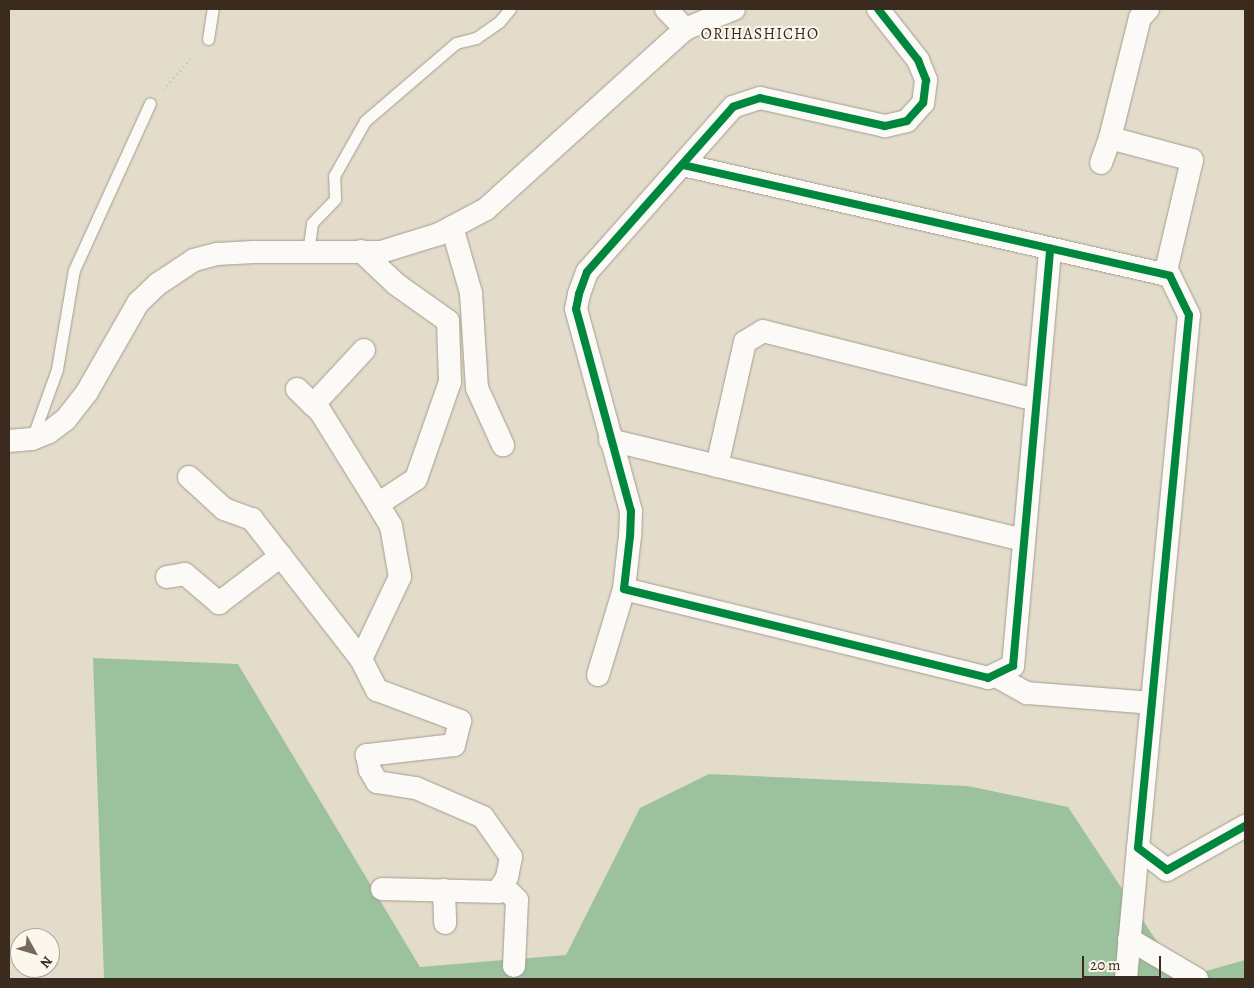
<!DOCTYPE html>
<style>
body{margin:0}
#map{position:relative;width:1254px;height:988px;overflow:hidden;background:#e4dcca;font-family:Alegreya,serif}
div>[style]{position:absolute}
.forest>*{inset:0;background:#9bc29c}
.path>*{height:3px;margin-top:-1.5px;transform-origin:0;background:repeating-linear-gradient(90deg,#cac7c2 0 1px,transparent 0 5px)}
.roads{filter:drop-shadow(0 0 1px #a39c91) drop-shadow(0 0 1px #a39c91)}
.service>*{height:11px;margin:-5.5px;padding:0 5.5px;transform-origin:5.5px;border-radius:5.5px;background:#fbfaf7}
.minor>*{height:22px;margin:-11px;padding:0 11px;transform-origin:11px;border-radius:11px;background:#fbfaf7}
.cycleway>*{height:8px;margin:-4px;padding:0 4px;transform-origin:4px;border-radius:4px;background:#00873e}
span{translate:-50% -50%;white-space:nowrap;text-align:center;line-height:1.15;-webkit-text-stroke:4px #fbf7ec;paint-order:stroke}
.quarter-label{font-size:16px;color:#3b2a1e;letter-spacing:1px}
.frame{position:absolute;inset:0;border:10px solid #3b2a1e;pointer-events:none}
.north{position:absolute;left:10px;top:928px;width:50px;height:50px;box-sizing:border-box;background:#fbf7ec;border:1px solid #aea59a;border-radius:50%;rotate:129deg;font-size:14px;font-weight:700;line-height:20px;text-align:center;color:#3b2a1e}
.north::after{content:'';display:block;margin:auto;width:18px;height:22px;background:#76685a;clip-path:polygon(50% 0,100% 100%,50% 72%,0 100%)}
.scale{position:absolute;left:1082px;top:956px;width:79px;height:22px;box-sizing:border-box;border:2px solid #3b2a1e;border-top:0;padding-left:6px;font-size:15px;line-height:18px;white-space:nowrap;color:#3b2a1e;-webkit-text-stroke:4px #fbf7ec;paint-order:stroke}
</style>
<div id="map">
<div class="forest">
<div style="clip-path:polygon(93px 658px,238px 664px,420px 967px,566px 955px,640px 808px,709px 774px,968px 786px,1068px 807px,1181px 978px,1245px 960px,1245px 979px,104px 979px)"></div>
</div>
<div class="path">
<div style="left:163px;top:89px;width:49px;rotate:-47.5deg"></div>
</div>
<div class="roads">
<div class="service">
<div style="left:208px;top:39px;width:30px;rotate:-81deg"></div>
<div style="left:308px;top:252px;width:29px;rotate:-82deg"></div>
<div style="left:312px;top:223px;width:33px;rotate:-46deg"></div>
<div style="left:335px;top:199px;width:23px;rotate:-92deg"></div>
<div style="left:334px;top:176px;width:63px;rotate:-60.6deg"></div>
<div style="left:365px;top:121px;width:120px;rotate:-40.6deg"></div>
<div style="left:456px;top:43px;width:21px;rotate:-14deg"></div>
<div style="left:476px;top:38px;width:28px;rotate:-35deg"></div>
<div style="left:499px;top:22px;width:17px;rotate:-50deg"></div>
<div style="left:32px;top:439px;width:74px;rotate:-70.3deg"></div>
<div style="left:57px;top:369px;width:100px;rotate:-80.3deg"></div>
<div style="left:74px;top:270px;width:183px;rotate:-65.5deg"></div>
</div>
<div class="minor">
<div style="left:666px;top:9px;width:28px;rotate:46deg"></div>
<div style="left:878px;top:9px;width:65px;rotate:51.9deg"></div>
<div style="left:918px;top:60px;width:22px;rotate:68deg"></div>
<div style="left:926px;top:80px;width:23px;rotate:97deg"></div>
<div style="left:923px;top:103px;width:24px;rotate:132deg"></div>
<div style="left:907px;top:121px;width:23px;rotate:167deg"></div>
<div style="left:885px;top:126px;width:128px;rotate:-167.4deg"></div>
<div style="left:760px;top:98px;width:28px;rotate:162deg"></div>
<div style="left:733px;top:107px;width:220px;rotate:131.5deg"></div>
<div style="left:587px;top:272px;width:23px;rotate:110deg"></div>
<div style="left:579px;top:294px;width:15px;rotate:101deg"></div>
<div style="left:576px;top:309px;width:209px;rotate:74.8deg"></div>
<div style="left:631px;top:511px;width:25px;rotate:92deg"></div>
<div style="left:630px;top:536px;width:53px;rotate:96.5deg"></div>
<div style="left:624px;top:589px;width:375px;rotate:13.7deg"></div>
<div style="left:988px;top:678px;width:28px;rotate:-26deg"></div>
<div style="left:1013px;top:666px;width:419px;rotate:-84.9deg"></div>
<div style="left:1110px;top:138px;width:85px;rotate:15deg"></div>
<div style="left:1192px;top:160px;width:118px;rotate:103.2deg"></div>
<div style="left:1101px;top:163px;width:27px;rotate:-70deg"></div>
<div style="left:1110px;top:138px;width:124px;rotate:-76deg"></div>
<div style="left:1140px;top:18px;width:12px;rotate:-48deg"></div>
<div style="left:683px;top:165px;width:499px;rotate:12.8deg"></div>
<div style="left:1170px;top:276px;width:43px;rotate:64deg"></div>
<div style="left:1189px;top:315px;width:535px;rotate:95.47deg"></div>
<div style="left:1138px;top:848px;width:36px;rotate:37deg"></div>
<div style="left:1167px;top:870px;width:90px;rotate:-29.4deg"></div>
<div style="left:452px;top:227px;width:69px;rotate:73.9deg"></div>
<div style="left:471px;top:293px;width:95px;rotate:86.4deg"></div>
<div style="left:477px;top:388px;width:63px;rotate:65.5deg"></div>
<div style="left:297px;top:389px;width:32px;rotate:44deg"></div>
<div style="left:320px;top:411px;width:110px;rotate:58.1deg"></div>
<div style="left:378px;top:504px;width:45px;rotate:-33.3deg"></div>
<div style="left:416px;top:479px;width:103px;rotate:-70.7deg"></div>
<div style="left:450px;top:382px;width:61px;rotate:-91.9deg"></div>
<div style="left:448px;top:321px;width:64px;rotate:-144.6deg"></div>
<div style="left:396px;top:284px;width:48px;rotate:-136.7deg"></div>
<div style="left:313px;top:405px;width:75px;rotate:-47.2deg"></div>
<div style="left:610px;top:440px;width:425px;rotate:13.6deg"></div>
<div style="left:9px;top:441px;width:23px;rotate:-5deg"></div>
<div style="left:32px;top:439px;width:18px;rotate:-22deg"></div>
<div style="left:49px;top:432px;width:21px;rotate:-37deg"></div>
<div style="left:66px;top:419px;width:34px;rotate:-52deg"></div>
<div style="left:87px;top:392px;width:103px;rotate:-60.2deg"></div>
<div style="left:138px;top:303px;width:28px;rotate:-44deg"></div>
<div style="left:158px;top:284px;width:43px;rotate:-33.7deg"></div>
<div style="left:194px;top:260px;width:24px;rotate:-15deg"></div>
<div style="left:217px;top:254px;width:37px;rotate:-3deg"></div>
<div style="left:254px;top:252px;width:127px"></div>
<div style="left:381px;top:252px;width:61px;rotate:-17.2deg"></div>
<div style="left:439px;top:234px;width:53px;rotate:-28deg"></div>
<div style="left:486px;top:209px;width:268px;rotate:-42.1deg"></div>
<div style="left:685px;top:29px;width:53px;rotate:-22.2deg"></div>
<div style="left:717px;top:466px;width:127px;rotate:-77.3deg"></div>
<div style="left:745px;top:342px;width:21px;rotate:-31deg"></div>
<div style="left:763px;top:331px;width:282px;rotate:14.2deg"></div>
<div style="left:189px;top:477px;width:47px;rotate:42.4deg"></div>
<div style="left:224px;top:509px;width:30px;rotate:20deg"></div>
<div style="left:252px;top:519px;width:177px;rotate:52.1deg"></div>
<div style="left:361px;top:659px;width:91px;rotate:-64.6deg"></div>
<div style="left:400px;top:577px;width:52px;rotate:-100deg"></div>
<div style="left:391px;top:526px;width:26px;rotate:-121deg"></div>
<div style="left:167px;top:577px;width:18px;rotate:-9deg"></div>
<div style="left:185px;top:574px;width:45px;rotate:40.5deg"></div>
<div style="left:219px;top:603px;width:78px;rotate:-37.2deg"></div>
<div style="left:361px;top:659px;width:35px;rotate:63deg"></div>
<div style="left:377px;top:690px;width:89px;rotate:20.5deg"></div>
<div style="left:460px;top:721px;width:25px;rotate:104deg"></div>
<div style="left:454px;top:745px;width:88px;rotate:173.4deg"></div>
<div style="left:367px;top:755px;width:15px;rotate:79deg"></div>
<div style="left:370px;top:770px;width:14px;rotate:60deg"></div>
<div style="left:377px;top:782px;width:39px;rotate:9deg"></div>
<div style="left:416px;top:788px;width:73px;rotate:23.4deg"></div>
<div style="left:483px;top:817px;width:49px;rotate:55deg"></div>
<div style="left:511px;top:857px;width:20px;rotate:101deg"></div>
<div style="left:507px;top:877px;width:17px;rotate:118deg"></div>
<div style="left:499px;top:892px;width:117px;rotate:-178.5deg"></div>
<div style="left:598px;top:675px;width:90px;rotate:-73.2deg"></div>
<div style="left:994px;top:675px;width:38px;rotate:29deg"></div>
<div style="left:1027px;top:693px;width:124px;rotate:4.6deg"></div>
<div style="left:502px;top:885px;width:21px;rotate:45deg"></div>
<div style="left:517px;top:900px;width:66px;rotate:92.6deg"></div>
<div style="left:444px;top:890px;width:33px;rotate:88deg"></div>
<div style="left:1129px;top:939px;width:79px;rotate:30.5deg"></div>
<div style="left:1126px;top:979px;width:132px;rotate:-84.8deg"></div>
</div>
</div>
<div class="cycleway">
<div style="left:878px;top:9px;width:65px;rotate:51.9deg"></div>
<div style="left:918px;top:60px;width:22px;rotate:68deg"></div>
<div style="left:926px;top:80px;width:23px;rotate:97deg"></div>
<div style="left:923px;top:103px;width:24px;rotate:132deg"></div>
<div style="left:907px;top:121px;width:23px;rotate:167deg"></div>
<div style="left:885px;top:126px;width:128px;rotate:-167.4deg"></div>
<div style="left:760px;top:98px;width:28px;rotate:162deg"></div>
<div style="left:733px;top:107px;width:220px;rotate:131.5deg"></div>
<div style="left:587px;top:272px;width:23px;rotate:110deg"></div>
<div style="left:579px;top:294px;width:15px;rotate:101deg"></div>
<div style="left:576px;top:309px;width:209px;rotate:74.8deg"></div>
<div style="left:631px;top:511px;width:25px;rotate:92deg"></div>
<div style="left:630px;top:536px;width:53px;rotate:96.5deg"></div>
<div style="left:624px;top:589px;width:375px;rotate:13.7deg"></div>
<div style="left:988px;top:678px;width:28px;rotate:-26deg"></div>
<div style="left:1013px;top:666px;width:419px;rotate:-84.9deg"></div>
<div style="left:683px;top:165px;width:499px;rotate:12.8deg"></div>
<div style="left:1170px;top:276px;width:43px;rotate:64deg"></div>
<div style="left:1189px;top:315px;width:535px;rotate:95.47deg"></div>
<div style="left:1138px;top:848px;width:36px;rotate:37deg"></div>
<div style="left:1167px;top:870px;width:90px;rotate:-29.4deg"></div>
</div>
<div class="quarter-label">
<span style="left:760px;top:34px">ORIHASHICHO</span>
</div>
<div class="frame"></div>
<div class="north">N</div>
<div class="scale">20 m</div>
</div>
